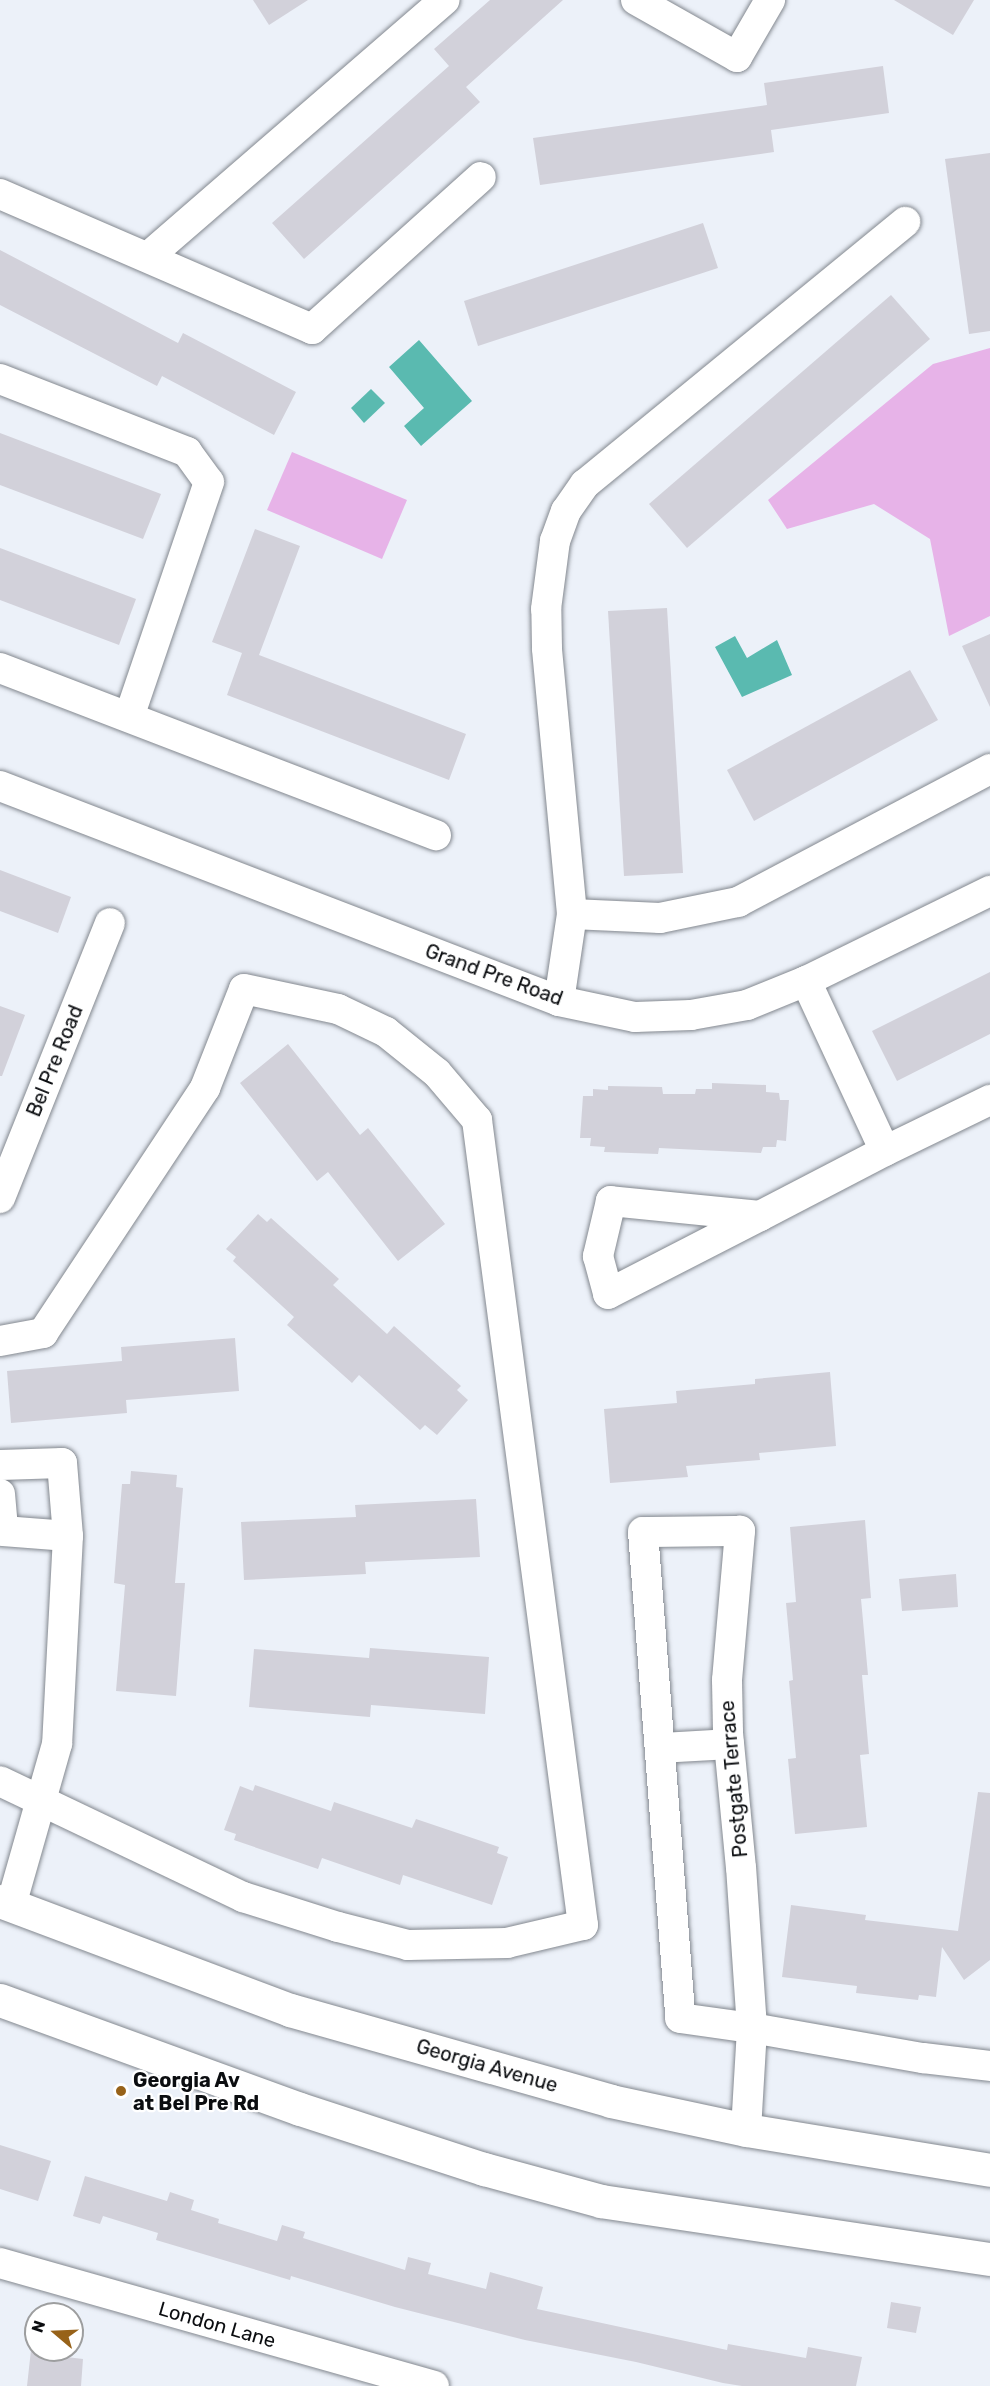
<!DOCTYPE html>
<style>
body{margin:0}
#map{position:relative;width:990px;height:2386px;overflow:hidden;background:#ecf1f9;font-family:Rubik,sans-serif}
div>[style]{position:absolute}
.green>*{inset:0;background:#e7b3e8}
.water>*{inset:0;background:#5abab0}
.building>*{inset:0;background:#d2d1da}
.roads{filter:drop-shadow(0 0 2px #83888f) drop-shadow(0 0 2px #83888f)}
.minor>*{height:30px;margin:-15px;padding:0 15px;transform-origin:15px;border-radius:15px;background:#fff}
.major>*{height:33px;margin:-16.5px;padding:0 16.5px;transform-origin:16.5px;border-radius:16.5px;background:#fff}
.dots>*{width:16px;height:16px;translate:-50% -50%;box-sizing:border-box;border:3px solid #fff;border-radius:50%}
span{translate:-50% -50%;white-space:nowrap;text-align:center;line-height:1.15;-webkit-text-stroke:4.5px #fff;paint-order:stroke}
.street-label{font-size:20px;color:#0b0d10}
.poi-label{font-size:20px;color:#0b0d10;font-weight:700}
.left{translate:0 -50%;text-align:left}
.north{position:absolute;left:24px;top:2302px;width:60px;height:60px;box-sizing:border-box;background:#fff;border:2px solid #9d9e9f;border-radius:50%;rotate:289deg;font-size:16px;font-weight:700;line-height:24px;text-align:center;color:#0b0d10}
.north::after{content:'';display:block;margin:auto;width:21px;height:27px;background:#976219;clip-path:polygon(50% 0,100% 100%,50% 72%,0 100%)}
</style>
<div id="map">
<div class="green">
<div style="clip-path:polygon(990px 348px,990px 616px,949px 636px,930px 539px,874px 504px,787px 529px,768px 500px,933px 364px)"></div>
<div style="clip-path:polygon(292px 452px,407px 500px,382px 559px,267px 510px)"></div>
</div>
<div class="water">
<div style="clip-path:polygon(419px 340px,472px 401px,421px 446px,404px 426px,424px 408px,389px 367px)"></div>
<div style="clip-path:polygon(371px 389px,385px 403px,364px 423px,351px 408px)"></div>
<div style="clip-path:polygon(735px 636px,747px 658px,777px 640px,792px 675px,742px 697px,715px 647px)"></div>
</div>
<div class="building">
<div style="clip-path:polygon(253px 0,308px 0,269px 25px)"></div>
<div style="clip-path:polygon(490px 0,563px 0,466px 87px,480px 102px,304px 259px,272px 223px,449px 66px,434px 49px)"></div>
<div style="clip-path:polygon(894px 0,974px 0,953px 35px)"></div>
<div style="clip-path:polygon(883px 66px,889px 113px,771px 130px,774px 152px,540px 185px,533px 138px,767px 105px,764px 83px)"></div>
<div style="clip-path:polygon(990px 153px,990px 331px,969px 334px,945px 159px)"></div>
<div style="clip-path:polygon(703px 223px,718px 268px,478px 346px,464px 301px)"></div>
<div style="clip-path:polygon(0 250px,178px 343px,183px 333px,296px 392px,274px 435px,162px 376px,157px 386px,0 305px)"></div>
<div style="clip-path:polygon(891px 295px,930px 339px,687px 548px,649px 504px)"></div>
<div style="clip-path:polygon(0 433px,161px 494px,143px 539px,0 485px)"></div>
<div style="clip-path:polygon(255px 529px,300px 546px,259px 655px,466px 734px,449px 780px,227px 695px,242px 653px,212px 642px)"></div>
<div style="clip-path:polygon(0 548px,136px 599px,119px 645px,0 600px)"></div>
<div style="clip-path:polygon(667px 608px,683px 873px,624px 876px,608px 611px)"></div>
<div style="clip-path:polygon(990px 634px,990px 707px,962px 646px)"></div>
<div style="clip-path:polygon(910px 670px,938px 720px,754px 821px,727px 770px)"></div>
<div style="clip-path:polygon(0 870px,71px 897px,58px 933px,0 911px)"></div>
<div style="clip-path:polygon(990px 972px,990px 1034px,897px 1081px,872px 1031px)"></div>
<div style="clip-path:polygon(0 1006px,25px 1015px,2px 1076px,0 1076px)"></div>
<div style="clip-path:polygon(288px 1044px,360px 1135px,368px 1128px,445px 1224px,398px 1261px,328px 1172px,317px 1181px,240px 1083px)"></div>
<div style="clip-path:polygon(712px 1083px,766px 1085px,766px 1092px,779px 1093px,780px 1100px,789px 1100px,786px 1141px,777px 1140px,776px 1147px,763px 1147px,761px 1153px,659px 1148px,658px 1154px,604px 1152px,605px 1147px,590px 1146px,591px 1138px,580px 1138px,583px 1096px,593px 1096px,593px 1089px,608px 1090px,608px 1086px,662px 1087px,663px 1094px,695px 1094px,696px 1089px,712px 1089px)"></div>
<div style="clip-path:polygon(258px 1214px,267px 1222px,271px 1218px,339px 1279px,333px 1285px,387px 1334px,394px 1326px,461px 1386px,457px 1390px,468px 1400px,437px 1435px,425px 1425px,420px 1430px,359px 1375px,352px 1383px,287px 1325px,294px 1317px,233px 1261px,236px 1257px,226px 1249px)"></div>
<div style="clip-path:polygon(235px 1338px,239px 1391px,126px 1400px,127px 1413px,11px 1423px,7px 1371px,122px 1361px,121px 1347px)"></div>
<div style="clip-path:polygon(830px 1372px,836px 1446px,759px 1453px,760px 1460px,686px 1466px,688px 1477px,610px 1483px,604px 1409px,677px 1403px,676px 1391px,755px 1384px,755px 1379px)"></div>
<div style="clip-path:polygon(131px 1471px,177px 1475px,176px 1487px,183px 1488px,175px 1583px,185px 1583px,176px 1696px,116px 1691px,125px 1585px,114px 1583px,122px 1484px,130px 1484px)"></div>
<div style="clip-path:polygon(476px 1499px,480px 1557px,365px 1562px,366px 1574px,244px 1580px,241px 1522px,356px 1517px,355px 1505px)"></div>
<div style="clip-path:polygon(865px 1520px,871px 1598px,861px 1599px,868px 1675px,862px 1675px,869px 1754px,860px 1755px,867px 1827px,795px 1834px,788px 1759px,796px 1758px,789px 1681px,793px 1680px,786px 1603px,796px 1602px,790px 1527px)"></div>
<div style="clip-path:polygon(956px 1574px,958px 1607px,902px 1611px,899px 1579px)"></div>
<div style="clip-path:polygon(370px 1648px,489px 1657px,485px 1714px,371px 1705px,370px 1717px,249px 1707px,254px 1649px,369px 1658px)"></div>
<div style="clip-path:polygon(255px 1785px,331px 1811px,334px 1802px,412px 1828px,416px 1819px,499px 1847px,497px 1853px,508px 1857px,492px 1905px,403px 1875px,400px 1885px,322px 1858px,318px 1869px,234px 1840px,236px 1834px,224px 1830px,240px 1786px,253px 1791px)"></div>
<div style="clip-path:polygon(978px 1792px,990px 1793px,990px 1960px,964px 1980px,942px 1947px,936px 1997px,919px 1995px,918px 2000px,856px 1993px,857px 1986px,782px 1977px,791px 1905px,866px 1915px,865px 1920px,958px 1931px)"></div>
<div style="clip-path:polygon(0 2145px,51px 2161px,38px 2201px,0 2189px)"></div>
<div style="clip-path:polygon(85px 2176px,167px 2201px,170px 2192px,194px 2200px,191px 2210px,219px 2219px,218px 2223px,277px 2241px,282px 2225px,305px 2232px,303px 2238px,405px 2270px,408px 2257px,431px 2263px,428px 2274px,486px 2289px,490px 2272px,543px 2287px,537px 2309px,727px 2350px,728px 2344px,806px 2358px,808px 2347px,862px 2357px,856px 2386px,742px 2386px,723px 2383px,636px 2362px,525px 2340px,395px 2307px,291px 2276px,290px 2280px,156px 2240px,158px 2233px,103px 2216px,100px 2224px,73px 2216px)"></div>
<div style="clip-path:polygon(891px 2302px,921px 2307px,916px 2333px,887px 2328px)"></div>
<div style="clip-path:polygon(31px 2350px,59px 2350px,58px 2356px,83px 2359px,81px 2386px,27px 2386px)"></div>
</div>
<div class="roads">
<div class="minor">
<div style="left:636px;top:0;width:116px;rotate:29.4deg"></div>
<div style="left:737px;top:57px;width:66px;rotate:-59.9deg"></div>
<div style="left:0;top:194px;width:340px;rotate:23.4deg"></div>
<div style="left:312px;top:329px;width:227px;rotate:-42deg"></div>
<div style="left:149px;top:256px;width:391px;rotate:-40.9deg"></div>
<div style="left:0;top:379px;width:201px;rotate:21.3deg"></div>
<div style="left:187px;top:452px;width:37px;rotate:54deg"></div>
<div style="left:209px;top:482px;width:248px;rotate:108.8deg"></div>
<div style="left:0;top:668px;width:467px;rotate:21deg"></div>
<div style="left:0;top:786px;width:599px;rotate:21.04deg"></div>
<div style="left:559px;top:1001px;width:78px;rotate:11.9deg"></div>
<div style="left:635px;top:1017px;width:56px;rotate:-2deg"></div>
<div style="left:691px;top:1015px;width:57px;rotate:-10.1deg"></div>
<div style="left:747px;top:1005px;width:64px;rotate:-22.1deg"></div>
<div style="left:806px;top:981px;width:205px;rotate:-26.1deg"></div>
<div style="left:572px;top:914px;width:88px;rotate:2.6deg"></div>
<div style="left:660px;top:918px;width:80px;rotate:-11.6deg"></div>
<div style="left:738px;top:902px;width:285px;rotate:-27.8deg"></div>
<div style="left:806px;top:981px;width:187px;rotate:65.1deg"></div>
<div style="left:559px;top:1001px;width:88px;rotate:-81.5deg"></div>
<div style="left:572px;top:914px;width:267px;rotate:-95.4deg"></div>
<div style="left:547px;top:648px;width:39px;rotate:-91deg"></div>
<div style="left:546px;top:609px;width:69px;rotate:-82.5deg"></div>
<div style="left:555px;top:541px;width:32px;rotate:-70deg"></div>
<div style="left:566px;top:511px;width:33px;rotate:-55deg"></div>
<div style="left:585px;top:484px;width:414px;rotate:-39.3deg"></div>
<div style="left:0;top:1198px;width:296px;rotate:-68.2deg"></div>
<div style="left:760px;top:1216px;width:150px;rotate:-174.3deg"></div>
<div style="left:611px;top:1201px;width:57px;rotate:103.3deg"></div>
<div style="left:598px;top:1256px;width:39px;rotate:75deg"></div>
<div style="left:608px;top:1294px;width:171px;rotate:-27.2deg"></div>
<div style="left:760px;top:1216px;width:141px;rotate:-27.5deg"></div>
<div style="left:885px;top:1151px;width:117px;rotate:-25.9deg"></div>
<div style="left:0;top:1341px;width:44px;rotate:-10.5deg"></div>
<div style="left:43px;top:1333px;width:294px;rotate:-56.5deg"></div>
<div style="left:205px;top:1088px;width:106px;rotate:-68.5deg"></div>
<div style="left:244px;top:989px;width:96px;rotate:12deg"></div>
<div style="left:338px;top:1009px;width:53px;rotate:25.6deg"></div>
<div style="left:386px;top:1032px;width:65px;rotate:38.8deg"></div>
<div style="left:437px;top:1073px;width:62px;rotate:49.6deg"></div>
<div style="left:477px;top:1120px;width:812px;rotate:82.5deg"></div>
<div style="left:583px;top:1925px;width:78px;rotate:166.7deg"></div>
<div style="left:507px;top:1943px;width:99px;rotate:178.8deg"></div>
<div style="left:408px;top:1945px;width:72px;rotate:-165.6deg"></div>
<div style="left:338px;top:1927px;width:100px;rotate:-162.5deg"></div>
<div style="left:243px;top:1897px;width:269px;rotate:-154.5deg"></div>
<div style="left:0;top:1465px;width:62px;rotate:-1.8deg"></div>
<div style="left:62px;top:1463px;width:73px;rotate:85.3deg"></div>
<div style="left:68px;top:1536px;width:208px;rotate:93deg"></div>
<div style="left:57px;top:1744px;width:168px;rotate:105.9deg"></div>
<div style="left:0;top:1494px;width:37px;rotate:85deg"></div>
<div style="left:3px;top:1531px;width:65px;rotate:4.4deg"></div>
<div style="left:660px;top:1748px;width:69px;rotate:-3.3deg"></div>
<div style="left:746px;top:2130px;width:102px;rotate:-86.6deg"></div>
<div style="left:752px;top:2028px;width:160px;rotate:-93.9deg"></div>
<div style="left:741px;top:1868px;width:137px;rotate:-95.5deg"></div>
<div style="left:728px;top:1732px;width:52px;rotate:-91.1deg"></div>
<div style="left:727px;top:1680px;width:150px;rotate:-85deg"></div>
<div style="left:740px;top:1531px;width:97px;rotate:179.4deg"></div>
<div style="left:643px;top:1532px;width:487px;rotate:85.6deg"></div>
<div style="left:680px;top:2018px;width:73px;rotate:7.9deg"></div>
<div style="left:752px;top:2028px;width:174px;rotate:10deg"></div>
<div style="left:923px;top:2058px;width:67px;rotate:6.8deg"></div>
<div style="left:0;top:2263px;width:451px;rotate:15.8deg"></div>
</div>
<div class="major">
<div style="left:0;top:1901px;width:310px;rotate:20.6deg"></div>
<div style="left:290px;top:2010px;width:334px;rotate:15.8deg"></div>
<div style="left:611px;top:2101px;width:138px;rotate:12.1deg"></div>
<div style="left:746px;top:2130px;width:247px;rotate:9.3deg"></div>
<div style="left:0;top:2000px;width:319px;rotate:20deg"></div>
<div style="left:300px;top:2109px;width:194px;rotate:18.1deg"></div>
<div style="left:484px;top:2169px;width:121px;rotate:15.3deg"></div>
<div style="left:601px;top:2201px;width:393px;rotate:8.5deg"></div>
</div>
</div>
<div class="dots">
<div style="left:121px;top:2091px;background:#976219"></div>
</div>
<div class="street-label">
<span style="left:494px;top:975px;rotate:20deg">Grand Pre Road</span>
<span style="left:55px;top:1061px;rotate:-68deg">Bel Pre Road</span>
<span style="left:734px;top:1779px;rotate:-95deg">Postgate Terrace</span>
<span style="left:487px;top:2066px;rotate:16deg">Georgia Avenue</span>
<span style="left:217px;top:2325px;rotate:16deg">London Lane</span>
</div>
<div class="poi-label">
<span class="left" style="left:133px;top:2092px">Georgia Av<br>at Bel Pre Rd</span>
</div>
<div class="north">N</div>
</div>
